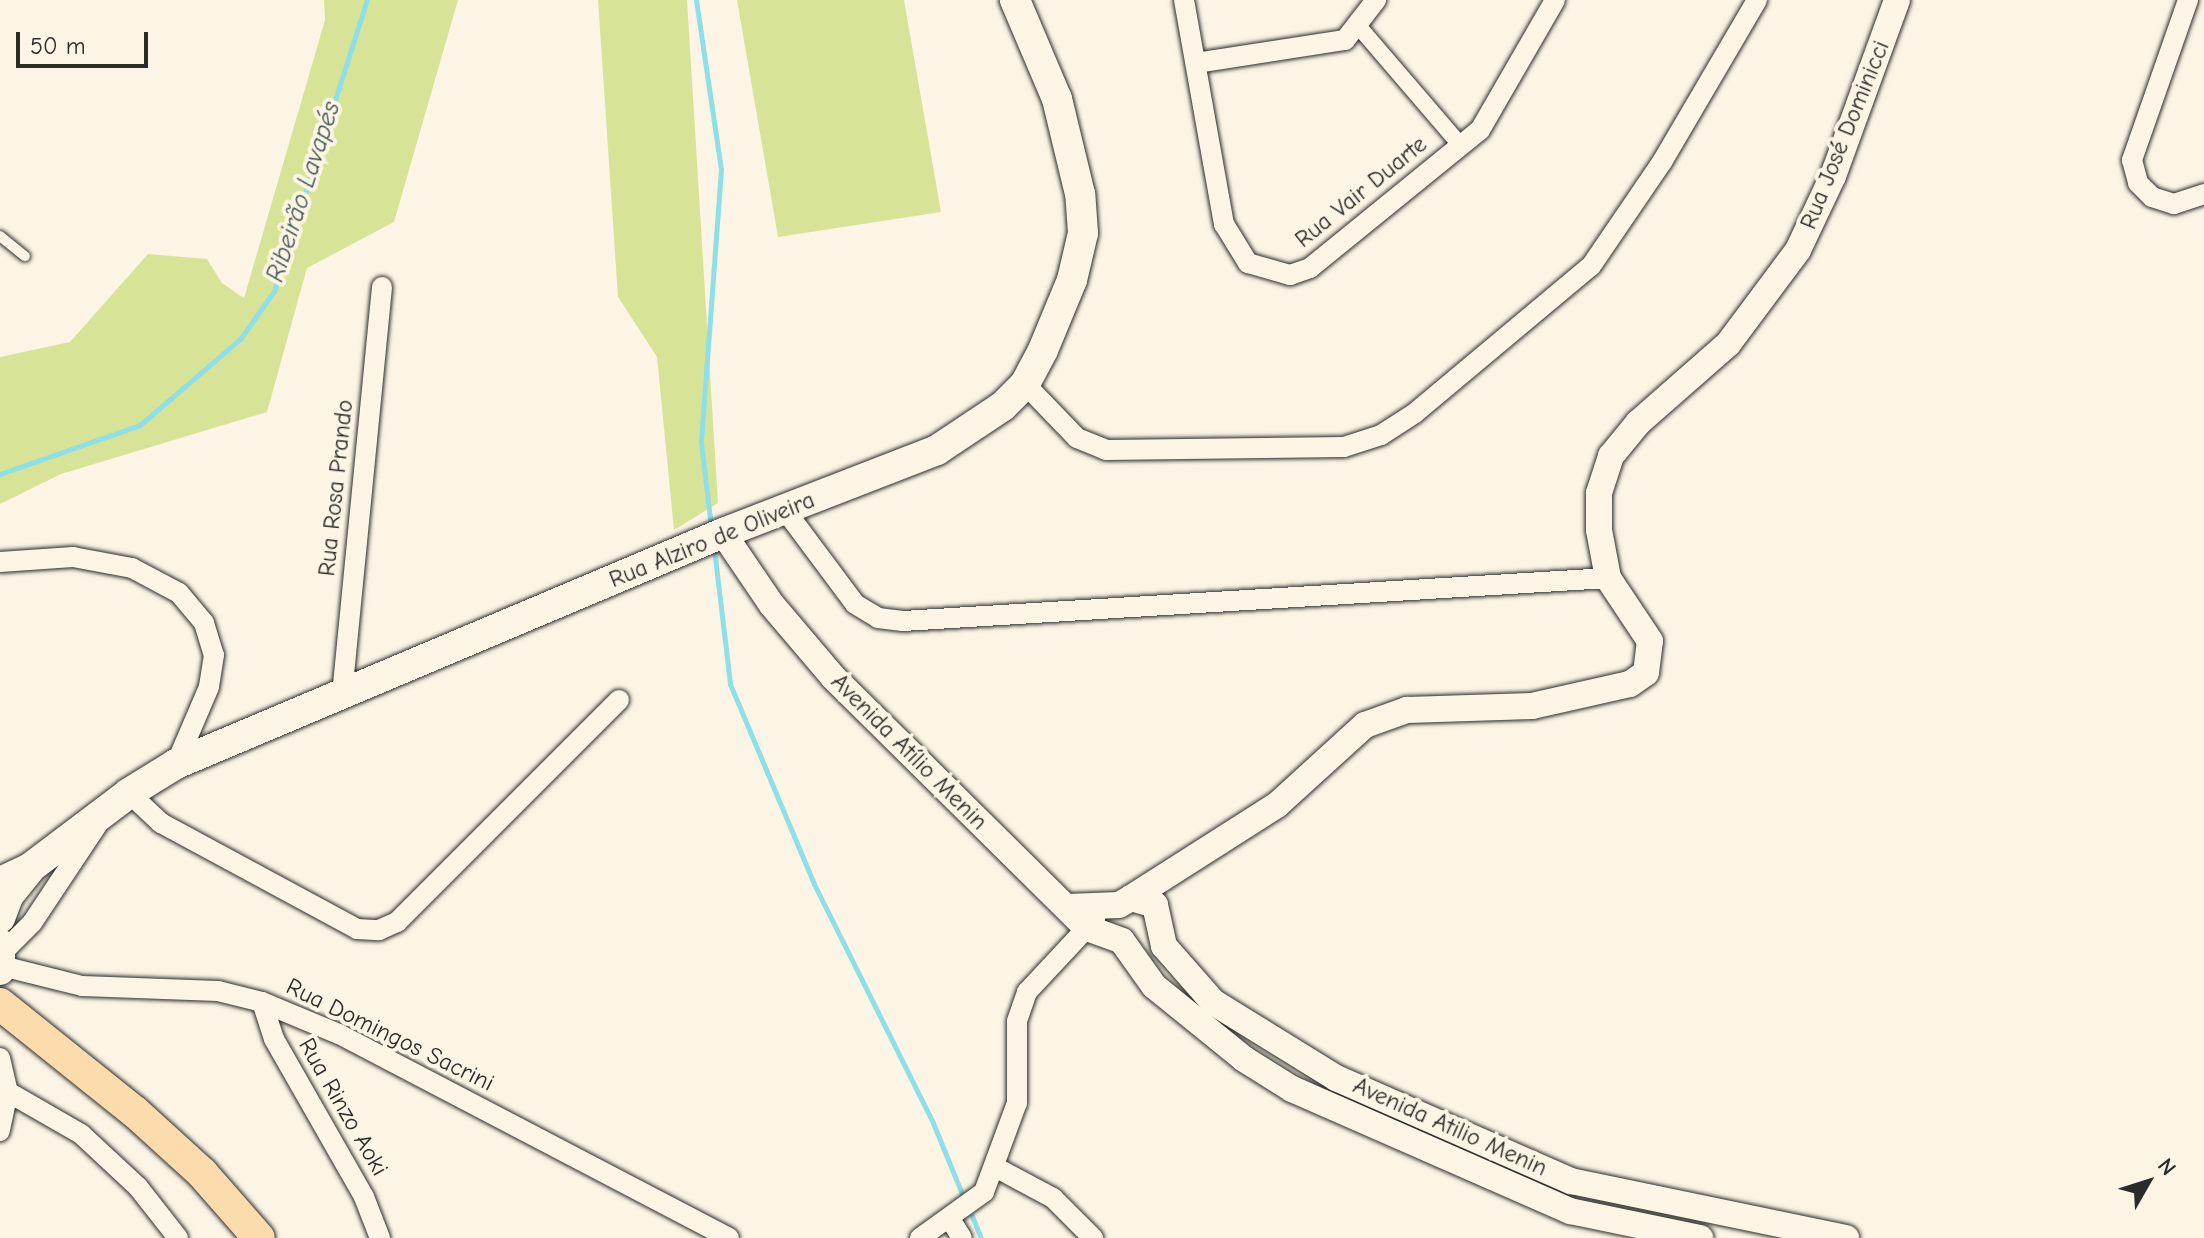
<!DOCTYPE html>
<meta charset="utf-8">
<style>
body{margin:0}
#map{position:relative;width:2204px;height:1238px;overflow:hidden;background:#fcf5e5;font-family:"Comic Neue",sans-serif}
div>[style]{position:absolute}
.green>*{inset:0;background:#d7e497}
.stream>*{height:5px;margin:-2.5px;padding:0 2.5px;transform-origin:2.5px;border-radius:2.5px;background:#8edfe8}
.roads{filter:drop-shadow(0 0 2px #2b2b2b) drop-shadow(0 0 2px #2b2b2b)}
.service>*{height:10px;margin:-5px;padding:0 5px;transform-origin:5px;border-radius:5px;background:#fcf5e5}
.pedestrian>*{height:16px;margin:-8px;padding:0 8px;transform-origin:8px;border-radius:8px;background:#fcf5e5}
.minor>*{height:20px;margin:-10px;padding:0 10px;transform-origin:10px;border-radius:10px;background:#fcf5e5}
.tertiary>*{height:26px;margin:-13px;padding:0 13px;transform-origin:13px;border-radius:13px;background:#fcf5e5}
.secondary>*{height:30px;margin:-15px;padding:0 15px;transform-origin:15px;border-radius:15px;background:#fcf5e5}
.primary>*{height:32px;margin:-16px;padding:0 16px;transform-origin:16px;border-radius:16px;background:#fcdcac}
span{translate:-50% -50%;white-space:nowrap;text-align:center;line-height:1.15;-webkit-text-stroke:8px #fcf5e5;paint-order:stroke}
.street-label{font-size:24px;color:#2b2b2b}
.water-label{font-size:26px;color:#44585a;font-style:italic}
.north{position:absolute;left:2108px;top:1142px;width:80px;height:80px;-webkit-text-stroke:6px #fcf5e5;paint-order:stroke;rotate:51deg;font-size:22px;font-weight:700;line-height:32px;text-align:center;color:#2b2b2b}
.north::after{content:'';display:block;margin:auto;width:28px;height:36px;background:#2b2b2b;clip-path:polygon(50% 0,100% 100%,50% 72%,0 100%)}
.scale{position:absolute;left:16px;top:32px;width:132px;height:36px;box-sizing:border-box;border:4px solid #2b2b2b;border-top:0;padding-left:10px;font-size:24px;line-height:28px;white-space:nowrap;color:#2b2b2b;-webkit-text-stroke:6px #fcf5e5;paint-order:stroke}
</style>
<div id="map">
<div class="green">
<div style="clip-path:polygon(324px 0,458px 0,394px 222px,307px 268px,267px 412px,61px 474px,0 504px,0 357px,70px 342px,148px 254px,207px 259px,222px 283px,244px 298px,325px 20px)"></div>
<div style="clip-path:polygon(598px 0,687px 0,718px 503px,674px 530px,657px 357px,618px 297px)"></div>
<div style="clip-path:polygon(737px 0,904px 0,941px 212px,778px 237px)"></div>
</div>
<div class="stream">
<div style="left:696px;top:0;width:171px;rotate:81.6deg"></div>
<div style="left:721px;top:169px;width:274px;rotate:94.2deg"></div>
<div style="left:701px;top:442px;width:86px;rotate:83.3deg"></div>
<div style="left:0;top:474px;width:148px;rotate:-19.3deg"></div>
<div style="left:140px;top:425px;width:133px;rotate:-40.7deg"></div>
<div style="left:241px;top:338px;width:57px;rotate:-54.9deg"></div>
<div style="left:274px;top:291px;width:305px;rotate:-72.3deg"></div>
<div style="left:714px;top:549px;width:136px;rotate:83.2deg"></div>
<div style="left:730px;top:684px;width:217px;rotate:67.2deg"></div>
<div style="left:814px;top:884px;width:267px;rotate:63.5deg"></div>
<div style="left:933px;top:1123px;width:79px;rotate:67.7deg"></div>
<div style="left:972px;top:1216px;width:24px;rotate:68deg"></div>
</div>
<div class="roads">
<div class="service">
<div style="left:0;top:236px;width:32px;rotate:39deg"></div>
</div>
<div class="pedestrian">
<div style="left:1360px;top:28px;width:155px;rotate:49.4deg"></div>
</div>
<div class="minor">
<div style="left:1184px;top:0;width:228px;rotate:79.9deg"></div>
<div style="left:1224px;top:224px;width:46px;rotate:58.4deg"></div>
<div style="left:1248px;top:263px;width:44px;rotate:15.9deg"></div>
<div style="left:1290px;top:275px;width:21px;rotate:-19deg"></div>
<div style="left:1310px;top:268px;width:219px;rotate:-39.1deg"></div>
<div style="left:1480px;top:130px;width:150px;rotate:-60deg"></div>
<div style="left:2188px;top:0;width:170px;rotate:109.3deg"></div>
<div style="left:2132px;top:160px;width:24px;rotate:75deg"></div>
<div style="left:2138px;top:183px;width:20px;rotate:45deg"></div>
<div style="left:2152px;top:197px;width:23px;rotate:18deg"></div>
<div style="left:2174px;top:204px;width:32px;rotate:-18deg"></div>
<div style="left:1196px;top:63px;width:151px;rotate:-8.8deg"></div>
<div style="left:1345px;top:40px;width:51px;rotate:-52.2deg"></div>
<div style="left:1025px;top:384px;width:75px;rotate:46.1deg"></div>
<div style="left:1077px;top:438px;width:31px;rotate:22deg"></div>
<div style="left:1106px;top:450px;width:238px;rotate:-0.7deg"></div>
<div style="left:1344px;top:447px;width:39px;rotate:-18deg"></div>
<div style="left:1381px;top:435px;width:40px;rotate:-32.9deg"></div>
<div style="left:1415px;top:413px;width:229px;rotate:-39.9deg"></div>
<div style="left:1591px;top:266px;width:126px;rotate:-55.7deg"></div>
<div style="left:1662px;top:162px;width:188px;rotate:-59.6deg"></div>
<div style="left:785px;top:510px;width:117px;rotate:53.3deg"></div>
<div style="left:855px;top:604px;width:27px;rotate:31deg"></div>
<div style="left:878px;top:618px;width:25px;rotate:7deg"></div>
<div style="left:903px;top:621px;width:706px;rotate:-3.49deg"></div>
<div style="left:0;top:562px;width:73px;rotate:-3.9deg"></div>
<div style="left:73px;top:557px;width:60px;rotate:10.6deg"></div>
<div style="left:132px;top:568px;width:53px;rotate:28deg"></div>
<div style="left:179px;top:593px;width:39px;rotate:50deg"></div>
<div style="left:204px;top:623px;width:34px;rotate:73deg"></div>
<div style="left:214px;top:655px;width:32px;rotate:99deg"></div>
<div style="left:209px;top:687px;width:84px;rotate:113.2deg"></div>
<div style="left:342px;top:695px;width:410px;rotate:-84.4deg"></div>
<div style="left:129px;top:793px;width:44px;rotate:43.2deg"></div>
<div style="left:161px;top:823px;width:223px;rotate:28.4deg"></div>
<div style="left:357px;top:929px;width:22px;rotate:3deg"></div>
<div style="left:379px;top:930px;width:20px;rotate:-24deg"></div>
<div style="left:397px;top:922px;width:314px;rotate:-45deg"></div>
<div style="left:2px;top:953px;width:42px;rotate:-45deg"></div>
<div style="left:32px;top:923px;width:121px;rotate:-56.4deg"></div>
<div style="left:2px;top:966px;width:82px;rotate:14deg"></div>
<div style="left:82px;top:986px;width:136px;rotate:2.1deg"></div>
<div style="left:218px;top:991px;width:45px;rotate:14deg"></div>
<div style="left:262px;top:1002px;width:83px;rotate:22.6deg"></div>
<div style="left:339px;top:1034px;width:440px;rotate:27.6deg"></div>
<div style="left:262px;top:1002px;width:39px;rotate:72deg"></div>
<div style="left:274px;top:1039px;width:182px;rotate:60.3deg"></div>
<div style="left:364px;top:1197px;width:44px;rotate:68.7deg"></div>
<div style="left:0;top:1058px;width:35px;rotate:77deg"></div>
<div style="left:8px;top:1092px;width:40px;rotate:102deg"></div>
<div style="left:8px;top:1092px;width:84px;rotate:29.9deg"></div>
<div style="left:81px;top:1134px;width:78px;rotate:42.9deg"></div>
<div style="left:138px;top:1187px;width:65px;rotate:51.9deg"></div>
<div style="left:995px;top:1167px;width:66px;rotate:28.1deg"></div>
<div style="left:1053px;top:1198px;width:57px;rotate:45deg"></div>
<div style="left:950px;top:1219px;width:22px;rotate:58deg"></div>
<div style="left:920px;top:1238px;width:79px;rotate:-35.7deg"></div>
<div style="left:984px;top:1192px;width:95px;rotate:-69.7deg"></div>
<div style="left:1017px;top:1103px;width:82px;rotate:-90deg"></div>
<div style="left:1017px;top:1021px;width:31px;rotate:-71deg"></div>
<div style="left:1027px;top:992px;width:100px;rotate:-47deg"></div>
</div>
<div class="tertiary">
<div style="left:723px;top:533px;width:87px;rotate:55.8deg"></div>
<div style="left:772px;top:605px;width:94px;rotate:49.7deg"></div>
<div style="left:833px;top:677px;width:357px;rotate:44.7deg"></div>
<div style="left:1087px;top:928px;width:37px;rotate:20deg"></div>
<div style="left:1122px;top:941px;width:55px;rotate:54.6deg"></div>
<div style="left:1154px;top:986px;width:116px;rotate:39deg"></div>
<div style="left:1244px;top:1059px;width:57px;rotate:32deg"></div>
<div style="left:1292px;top:1089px;width:304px;rotate:23.7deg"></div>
<div style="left:1570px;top:1211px;width:133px;rotate:11.7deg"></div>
<div style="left:1131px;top:898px;width:25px;rotate:16deg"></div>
<div style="left:1155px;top:905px;width:42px;rotate:77.6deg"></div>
<div style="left:1164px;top:946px;width:74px;rotate:48.8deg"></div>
<div style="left:1213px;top:1002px;width:145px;rotate:31.7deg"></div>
<div style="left:1336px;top:1078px;width:257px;rotate:23.7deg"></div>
<div style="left:1571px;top:1181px;width:281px;rotate:11.7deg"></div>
<div style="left:1067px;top:907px;width:52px;rotate:-2.2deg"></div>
<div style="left:1119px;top:905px;width:14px;rotate:-30deg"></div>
<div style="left:1131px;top:898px;width:173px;rotate:-32.5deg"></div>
<div style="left:1277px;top:805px;width:119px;rotate:-42.3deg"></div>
<div style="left:1365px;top:725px;width:45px;rotate:-19.7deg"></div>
<div style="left:1407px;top:710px;width:125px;rotate:-1.8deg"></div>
<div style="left:1532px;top:706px;width:100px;rotate:-12.7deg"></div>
<div style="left:1630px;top:684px;width:19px;rotate:-35deg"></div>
<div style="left:1646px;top:673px;width:32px;rotate:-83deg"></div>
<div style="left:1650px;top:641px;width:76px;rotate:-123.7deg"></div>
<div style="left:1608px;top:578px;width:49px;rotate:-100.6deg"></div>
<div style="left:1599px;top:530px;width:37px;rotate:-90deg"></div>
<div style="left:1599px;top:493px;width:39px;rotate:-72deg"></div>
<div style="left:1611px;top:456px;width:43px;rotate:-50.7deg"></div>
<div style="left:1638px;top:423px;width:120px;rotate:-41.3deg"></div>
<div style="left:1728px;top:344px;width:117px;rotate:-53.3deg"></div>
<div style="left:1798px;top:250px;width:82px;rotate:-64.7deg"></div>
<div style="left:1833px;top:176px;width:187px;rotate:-70deg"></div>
</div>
<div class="secondary">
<div style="left:0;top:882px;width:33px;rotate:-25deg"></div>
<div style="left:30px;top:868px;width:124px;rotate:-37.1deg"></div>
<div style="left:129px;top:793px;width:55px;rotate:-31.7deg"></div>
<div style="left:176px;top:764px;width:594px;rotate:-22.89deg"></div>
<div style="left:723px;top:533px;width:230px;rotate:-21.2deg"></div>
<div style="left:937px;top:450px;width:79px;rotate:-33.7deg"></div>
<div style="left:1003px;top:406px;width:31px;rotate:-45deg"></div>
<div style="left:1025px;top:384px;width:38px;rotate:-62deg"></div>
<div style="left:1043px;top:350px;width:76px;rotate:-67.5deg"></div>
<div style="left:1072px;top:280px;width:48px;rotate:-76.8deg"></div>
<div style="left:1083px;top:233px;width:39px;rotate:-94deg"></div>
<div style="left:1080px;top:194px;width:98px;rotate:-103.6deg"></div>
<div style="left:1057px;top:99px;width:108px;rotate:-113deg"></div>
<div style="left:0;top:918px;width:25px;rotate:-69deg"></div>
<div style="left:9px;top:895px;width:33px;rotate:-51deg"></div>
<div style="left:0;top:944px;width:26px;rotate:90deg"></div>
</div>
<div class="primary">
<div style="left:0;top:1004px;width:173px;rotate:38.7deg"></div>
<div style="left:135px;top:1112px;width:91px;rotate:42.3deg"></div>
<div style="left:202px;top:1173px;width:86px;rotate:48.8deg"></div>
</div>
</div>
<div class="street-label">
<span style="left:1845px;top:135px;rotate:-68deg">Rua José Dominicci</span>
<span style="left:1361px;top:192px;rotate:-39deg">Rua Vair Duarte</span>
<span style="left:336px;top:488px;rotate:-84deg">Rua Rosa Prando</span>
<span style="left:712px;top:540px;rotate:-22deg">Rua Alziro de Oliveira</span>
<span style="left:909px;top:752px;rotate:45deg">Avenida Atílio Menin</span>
<span style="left:390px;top:1035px;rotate:26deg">Rua Domingos Sacrini</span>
<span style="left:343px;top:1107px;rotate:60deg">Rua Rinzo Aoki</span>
<span style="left:1450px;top:1127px;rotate:24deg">Avenida Atilio Menin</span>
</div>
<div class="water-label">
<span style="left:304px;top:192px;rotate:-72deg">Ribeirão Lavapés</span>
</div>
<div class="north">N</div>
<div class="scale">50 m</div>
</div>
